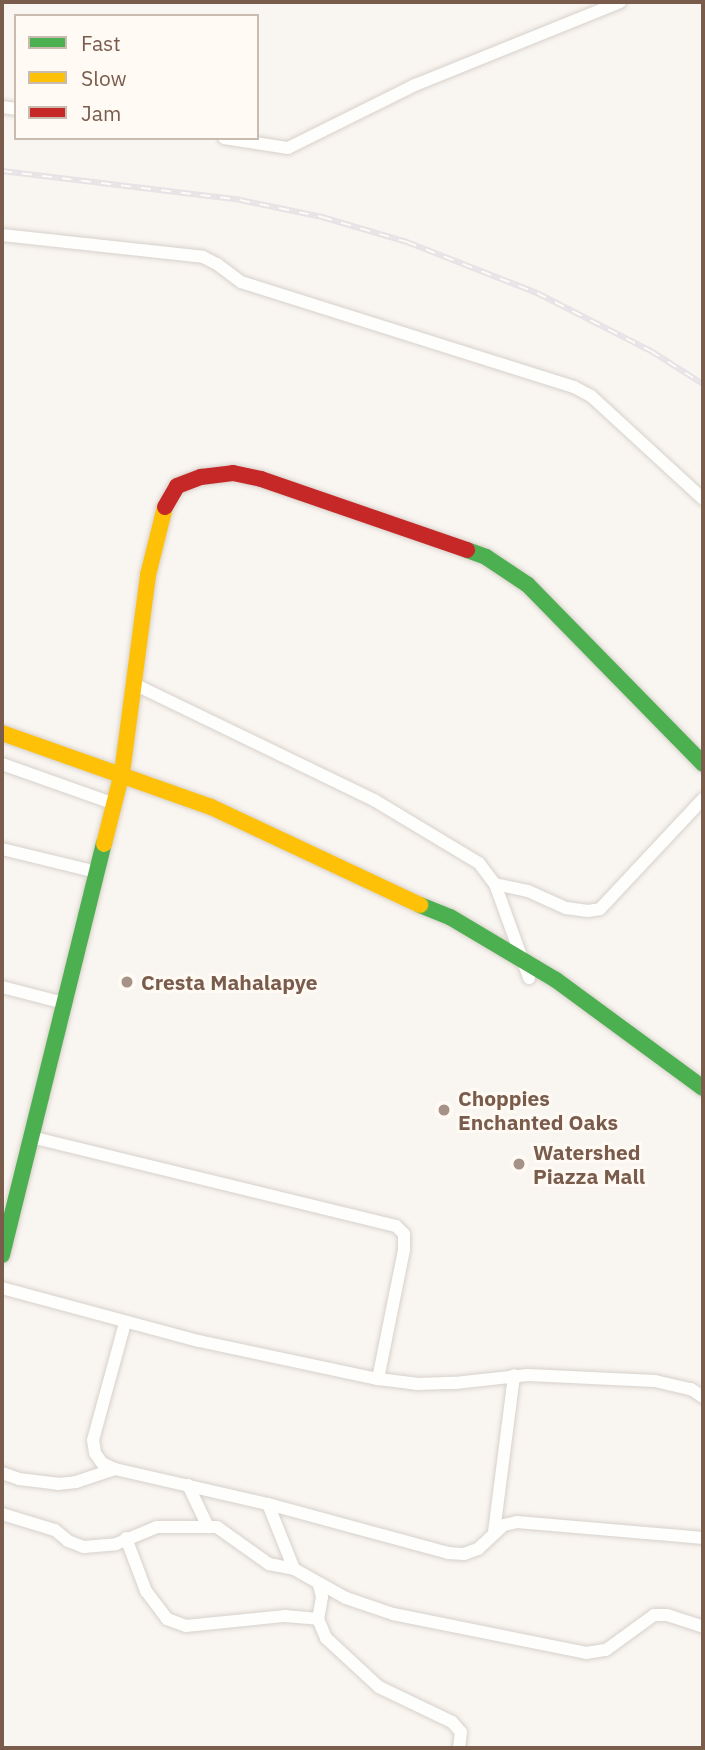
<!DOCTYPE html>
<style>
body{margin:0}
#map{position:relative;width:705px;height:1750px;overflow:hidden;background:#f9f5f0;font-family:"IBM Plex Sans",sans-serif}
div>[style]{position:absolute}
.roads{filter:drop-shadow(0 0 2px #d7d1cb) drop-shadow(0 0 2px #d7d1cb)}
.street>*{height:12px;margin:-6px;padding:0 6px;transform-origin:6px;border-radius:6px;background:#fefefd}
.fast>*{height:16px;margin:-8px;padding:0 8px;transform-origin:8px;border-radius:8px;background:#4caf50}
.slow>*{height:16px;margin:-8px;padding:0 8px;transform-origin:8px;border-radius:8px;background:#ffc107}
.jam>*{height:16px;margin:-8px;padding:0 8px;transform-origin:8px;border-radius:8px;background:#c62828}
.rail>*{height:6px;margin-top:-3px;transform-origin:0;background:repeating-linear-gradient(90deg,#fffaf3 0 10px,#e6e3e7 0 20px);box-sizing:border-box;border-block:2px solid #e6e3e7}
.dots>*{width:19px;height:19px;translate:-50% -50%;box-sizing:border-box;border:4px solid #fffaf3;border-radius:50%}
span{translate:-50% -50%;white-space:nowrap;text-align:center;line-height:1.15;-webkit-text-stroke:6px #fffaf3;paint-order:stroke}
.poi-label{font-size:21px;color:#7a5c4d;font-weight:700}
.left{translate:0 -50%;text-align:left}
.frame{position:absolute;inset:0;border:4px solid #7a5c4d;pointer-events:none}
.legend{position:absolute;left:14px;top:14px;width:245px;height:126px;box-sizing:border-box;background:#fffaf3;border:2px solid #cabbb1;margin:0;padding:9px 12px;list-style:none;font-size:21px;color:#7a5c4d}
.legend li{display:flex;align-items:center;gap:14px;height:35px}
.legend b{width:35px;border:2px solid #cabbb1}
</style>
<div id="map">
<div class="roads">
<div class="street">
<div style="left:2px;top:107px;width:14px;rotate:8deg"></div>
<div style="left:224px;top:138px;width:65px;rotate:8.9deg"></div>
<div style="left:288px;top:148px;width:142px;rotate:-26.4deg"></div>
<div style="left:415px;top:85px;width:221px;rotate:-22deg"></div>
<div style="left:2px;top:235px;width:202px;rotate:6.2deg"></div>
<div style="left:203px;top:257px;width:16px;rotate:27deg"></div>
<div style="left:217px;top:264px;width:30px;rotate:37deg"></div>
<div style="left:241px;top:282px;width:349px;rotate:17.5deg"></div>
<div style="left:574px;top:387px;width:19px;rotate:28deg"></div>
<div style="left:591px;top:396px;width:152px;rotate:42.6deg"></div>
<div style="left:136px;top:685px;width:264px;rotate:25.8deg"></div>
<div style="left:374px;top:800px;width:122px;rotate:31deg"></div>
<div style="left:479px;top:863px;width:26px;rotate:53deg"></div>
<div style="left:495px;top:884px;width:100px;rotate:70.1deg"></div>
<div style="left:2px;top:764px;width:120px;rotate:19.5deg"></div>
<div style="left:2px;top:849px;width:98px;rotate:13.6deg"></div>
<div style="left:495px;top:884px;width:34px;rotate:12deg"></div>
<div style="left:528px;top:891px;width:42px;rotate:24.1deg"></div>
<div style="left:566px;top:908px;width:22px;rotate:8deg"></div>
<div style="left:588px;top:911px;width:12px;rotate:-9deg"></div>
<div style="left:600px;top:909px;width:151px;rotate:-46.9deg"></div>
<div style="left:2px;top:987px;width:64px;rotate:14.5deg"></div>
<div style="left:31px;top:1137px;width:376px;rotate:13.7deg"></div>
<div style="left:396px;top:1226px;width:11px;rotate:45deg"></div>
<div style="left:404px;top:1234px;width:16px;rotate:90deg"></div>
<div style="left:404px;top:1250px;width:132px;rotate:101.4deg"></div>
<div style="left:2px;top:1288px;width:204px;rotate:15.1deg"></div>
<div style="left:199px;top:1341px;width:183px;rotate:12deg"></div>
<div style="left:378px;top:1379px;width:39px;rotate:7deg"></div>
<div style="left:417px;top:1384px;width:38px;rotate:-2deg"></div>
<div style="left:455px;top:1383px;width:73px;rotate:-6.3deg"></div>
<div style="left:528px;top:1375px;width:127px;rotate:2.7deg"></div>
<div style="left:655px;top:1381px;width:37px;rotate:13deg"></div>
<div style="left:691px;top:1389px;width:14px;rotate:34deg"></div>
<div style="left:125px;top:1323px;width:121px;rotate:105.3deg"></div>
<div style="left:93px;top:1440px;width:13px;rotate:81deg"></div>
<div style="left:95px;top:1453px;width:12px;rotate:55deg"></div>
<div style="left:102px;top:1463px;width:14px;rotate:25deg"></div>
<div style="left:115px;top:1469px;width:157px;rotate:12.9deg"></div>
<div style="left:268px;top:1504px;width:187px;rotate:15.2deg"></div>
<div style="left:448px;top:1553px;width:16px;rotate:4deg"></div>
<div style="left:464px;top:1554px;width:15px;rotate:-20deg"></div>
<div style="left:478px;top:1549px;width:35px;rotate:-43deg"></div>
<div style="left:504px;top:1525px;width:13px;rotate:-13deg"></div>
<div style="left:517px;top:1522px;width:187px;rotate:4.9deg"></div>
<div style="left:2px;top:1473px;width:18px;rotate:19deg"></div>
<div style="left:19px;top:1479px;width:39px;rotate:7deg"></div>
<div style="left:58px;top:1484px;width:18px;rotate:-6deg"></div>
<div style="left:76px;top:1482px;width:41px;rotate:-18.4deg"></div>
<div style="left:188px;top:1485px;width:47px;rotate:64.5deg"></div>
<div style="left:268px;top:1504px;width:70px;rotate:68.2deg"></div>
<div style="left:294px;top:1569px;width:60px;rotate:29.1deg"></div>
<div style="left:346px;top:1598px;width:50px;rotate:18.8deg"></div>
<div style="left:393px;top:1614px;width:197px;rotate:11.4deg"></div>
<div style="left:586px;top:1653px;width:20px;rotate:-9deg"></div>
<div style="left:606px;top:1650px;width:59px;rotate:-36.1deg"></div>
<div style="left:654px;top:1615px;width:13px"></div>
<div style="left:667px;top:1615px;width:38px;rotate:18deg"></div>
<div style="left:2px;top:1514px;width:55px;rotate:16.8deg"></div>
<div style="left:55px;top:1530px;width:17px;rotate:40deg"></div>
<div style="left:68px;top:1541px;width:17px;rotate:21deg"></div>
<div style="left:84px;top:1547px;width:32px;rotate:-5deg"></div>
<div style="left:116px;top:1544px;width:44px;rotate:-22.5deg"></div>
<div style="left:157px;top:1527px;width:60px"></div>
<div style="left:217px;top:1527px;width:64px;rotate:35.4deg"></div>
<div style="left:269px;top:1564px;width:25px;rotate:11deg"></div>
<div style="left:494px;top:1532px;width:158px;rotate:-82.7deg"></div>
<div style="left:126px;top:1538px;width:57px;rotate:69.3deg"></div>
<div style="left:146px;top:1591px;width:35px;rotate:53deg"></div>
<div style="left:167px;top:1619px;width:20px;rotate:20deg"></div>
<div style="left:186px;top:1626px;width:100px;rotate:-5.8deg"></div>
<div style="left:285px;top:1616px;width:33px;rotate:5deg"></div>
<div style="left:319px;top:1585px;width:12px;rotate:76deg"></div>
<div style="left:322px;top:1597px;width:22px;rotate:100deg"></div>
<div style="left:318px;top:1619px;width:21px;rotate:67deg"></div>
<div style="left:326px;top:1638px;width:72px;rotate:42.8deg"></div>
<div style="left:379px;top:1687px;width:81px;rotate:25.6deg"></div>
<div style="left:452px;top:1722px;width:13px;rotate:48deg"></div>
<div style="left:461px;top:1732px;width:16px;rotate:97deg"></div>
</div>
<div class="fast">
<div style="left:467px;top:550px;width:20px;rotate:20deg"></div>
<div style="left:486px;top:557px;width:50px;rotate:33.7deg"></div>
<div style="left:528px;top:585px;width:250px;rotate:45.6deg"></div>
<div style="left:420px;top:905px;width:32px;rotate:22deg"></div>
<div style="left:450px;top:917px;width:123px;rotate:30.7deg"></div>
<div style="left:556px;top:980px;width:182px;rotate:36.3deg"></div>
<div style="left:2px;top:1255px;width:423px;rotate:-76.1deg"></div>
</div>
<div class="slow">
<div style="left:2px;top:733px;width:222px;rotate:19.5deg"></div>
<div style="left:211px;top:807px;width:231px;rotate:25.1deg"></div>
<div style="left:104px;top:844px;width:73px;rotate:-75.8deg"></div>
<div style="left:122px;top:773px;width:200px;rotate:-82.5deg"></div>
<div style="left:148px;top:575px;width:70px;rotate:-76deg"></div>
</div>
<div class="jam">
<div style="left:165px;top:507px;width:24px;rotate:-60deg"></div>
<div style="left:177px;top:486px;width:26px;rotate:-21deg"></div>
<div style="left:201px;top:477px;width:32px;rotate:-7deg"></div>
<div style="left:233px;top:473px;width:29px;rotate:12deg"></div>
<div style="left:261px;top:479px;width:218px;rotate:19deg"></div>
</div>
</div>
<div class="rail">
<div style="left:2px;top:171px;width:240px;rotate:6.9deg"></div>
<div style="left:240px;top:200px;width:84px;rotate:11.7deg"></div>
<div style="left:322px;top:217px;width:89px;rotate:16.4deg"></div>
<div style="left:407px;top:242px;width:140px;rotate:21.4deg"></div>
<div style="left:537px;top:293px;width:128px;rotate:27deg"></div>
<div style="left:651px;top:351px;width:62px;rotate:32.4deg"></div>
</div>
<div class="dots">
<div style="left:127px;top:982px;background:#a69286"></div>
<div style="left:444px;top:1110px;background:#a69286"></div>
<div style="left:519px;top:1164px;background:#a69286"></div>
</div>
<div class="poi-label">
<span class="left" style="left:141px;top:982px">Cresta Mahalapye</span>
<span class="left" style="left:458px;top:1110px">Choppies<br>Enchanted Oaks</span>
<span class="left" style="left:533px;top:1164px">Watershed<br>Piazza Mall</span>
</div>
<div class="frame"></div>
<ul class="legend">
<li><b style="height:9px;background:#4caf50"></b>Fast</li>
<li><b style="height:9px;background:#ffc107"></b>Slow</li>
<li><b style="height:9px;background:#c62828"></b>Jam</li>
</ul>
</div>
